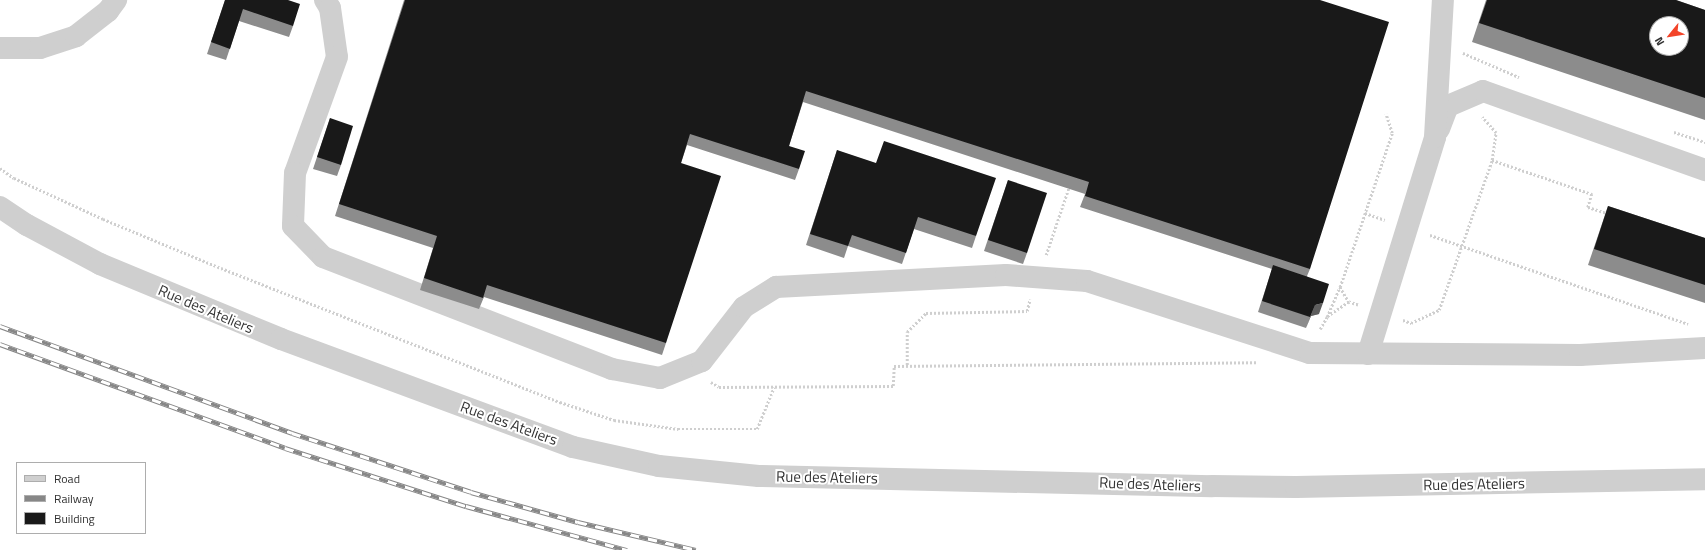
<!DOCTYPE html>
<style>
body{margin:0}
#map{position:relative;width:1705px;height:550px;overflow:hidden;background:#fff;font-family:"Titillium Web",sans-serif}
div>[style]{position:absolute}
.path>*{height:2.5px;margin-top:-1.25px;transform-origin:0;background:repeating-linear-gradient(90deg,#cfcfcf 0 2px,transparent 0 4px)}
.minor>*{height:22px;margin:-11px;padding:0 11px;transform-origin:11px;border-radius:11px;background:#cfcfcf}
.rail>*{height:4.5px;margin-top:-2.25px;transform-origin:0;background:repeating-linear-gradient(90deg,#fff 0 9px,#878787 0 18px);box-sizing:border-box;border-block:1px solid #878787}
.wall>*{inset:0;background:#8c8c8c}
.shaded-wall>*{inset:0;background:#5e5e5e}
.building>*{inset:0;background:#191919}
span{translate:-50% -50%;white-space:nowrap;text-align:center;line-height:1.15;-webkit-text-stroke:4px #fff;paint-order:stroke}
.street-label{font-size:15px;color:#323232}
.legend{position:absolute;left:16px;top:462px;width:130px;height:72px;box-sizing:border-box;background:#fff;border:1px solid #adadad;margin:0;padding:5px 7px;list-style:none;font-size:12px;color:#323232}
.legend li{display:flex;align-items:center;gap:8px;height:20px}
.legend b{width:20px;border:1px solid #adadad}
.north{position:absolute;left:1649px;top:16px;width:40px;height:40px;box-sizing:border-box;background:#fff;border:1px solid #adadad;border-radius:50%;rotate:240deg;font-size:11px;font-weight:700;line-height:16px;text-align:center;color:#323232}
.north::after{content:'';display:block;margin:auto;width:14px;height:18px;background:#f34429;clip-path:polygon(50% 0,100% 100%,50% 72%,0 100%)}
</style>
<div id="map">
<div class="path">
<div style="left:1463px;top:53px;width:61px;rotate:23.2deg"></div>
<div style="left:1674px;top:132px;width:33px;rotate:18deg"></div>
<div style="left:1492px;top:160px;width:106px;rotate:18.8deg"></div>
<div style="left:1592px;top:194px;width:14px;rotate:107deg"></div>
<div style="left:1588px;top:207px;width:20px;rotate:18deg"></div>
<div style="left:0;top:168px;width:17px;rotate:36deg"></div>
<div style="left:14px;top:178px;width:98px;rotate:24.7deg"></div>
<div style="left:103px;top:219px;width:128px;rotate:22.6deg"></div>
<div style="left:221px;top:268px;width:365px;rotate:21.6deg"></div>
<div style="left:560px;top:402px;width:57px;rotate:18.4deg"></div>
<div style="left:614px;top:420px;width:65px;rotate:8deg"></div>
<div style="left:678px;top:429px;width:79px"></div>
<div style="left:757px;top:429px;width:45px;rotate:-68deg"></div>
<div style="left:1365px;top:213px;width:21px;rotate:19deg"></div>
<div style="left:1430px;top:235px;width:273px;rotate:19deg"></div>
<div style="left:1046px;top:255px;width:72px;rotate:-71.3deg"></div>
<div style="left:1340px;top:287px;width:17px;rotate:59deg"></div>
<div style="left:1358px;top:305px;width:9px;rotate:-162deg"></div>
<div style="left:1349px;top:302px;width:27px;rotate:146deg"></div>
<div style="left:1327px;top:317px;width:33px;rotate:-67deg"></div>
<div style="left:1340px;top:287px;width:163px;rotate:-71.3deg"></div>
<div style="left:1392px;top:133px;width:20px;rotate:-108deg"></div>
<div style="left:1403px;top:320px;width:9px;rotate:21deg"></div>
<div style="left:1411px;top:323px;width:31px;rotate:-25deg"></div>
<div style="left:1439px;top:310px;width:159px;rotate:-70.5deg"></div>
<div style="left:1492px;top:160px;width:27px;rotate:-82deg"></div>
<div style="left:1496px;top:133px;width:21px;rotate:-131deg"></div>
<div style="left:1320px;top:329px;width:14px;rotate:-60deg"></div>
<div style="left:907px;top:365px;width:33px;rotate:-90deg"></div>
<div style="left:907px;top:332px;width:27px;rotate:-45deg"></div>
<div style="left:926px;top:313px;width:101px;rotate:-1.1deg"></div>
<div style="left:1027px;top:311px;width:12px;rotate:-76deg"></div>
<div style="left:711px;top:382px;width:9px;rotate:32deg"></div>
<div style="left:719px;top:387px;width:174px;rotate:-0.3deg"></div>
<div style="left:893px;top:386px;width:20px;rotate:-87deg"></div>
<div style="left:894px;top:366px;width:363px;rotate:-0.6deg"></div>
</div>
<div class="minor">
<div style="left:325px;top:0;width:9px;rotate:58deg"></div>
<div style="left:330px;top:8px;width:49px;rotate:81.9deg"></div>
<div style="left:337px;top:57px;width:123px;rotate:109.9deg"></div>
<div style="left:295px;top:173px;width:53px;rotate:92.2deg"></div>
<div style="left:293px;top:226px;width:43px;rotate:45.9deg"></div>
<div style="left:323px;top:257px;width:310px;rotate:21.2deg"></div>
<div style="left:612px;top:369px;width:49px;rotate:10.6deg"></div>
<div style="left:660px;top:378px;width:45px;rotate:-22deg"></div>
<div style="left:702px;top:361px;width:68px;rotate:-52.1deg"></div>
<div style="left:744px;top:307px;width:38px;rotate:-32deg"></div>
<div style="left:776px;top:287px;width:230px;rotate:-3deg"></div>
<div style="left:1006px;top:275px;width:81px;rotate:4.2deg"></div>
<div style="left:1087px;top:281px;width:234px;rotate:17.9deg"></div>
<div style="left:1310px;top:353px;width:270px;rotate:0.4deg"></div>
<div style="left:1580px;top:355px;width:125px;rotate:-3.2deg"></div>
<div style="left:0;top:48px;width:40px"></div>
<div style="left:40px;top:48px;width:38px;rotate:-18deg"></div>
<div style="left:76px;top:36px;width:41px;rotate:-38deg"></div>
<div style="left:108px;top:11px;width:14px;rotate:-54deg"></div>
<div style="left:1439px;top:129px;width:25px;rotate:-69deg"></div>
<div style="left:1448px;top:106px;width:38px;rotate:-23deg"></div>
<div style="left:1483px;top:91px;width:236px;rotate:19.6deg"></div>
<div style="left:0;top:207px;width:32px;rotate:34deg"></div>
<div style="left:27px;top:225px;width:83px;rotate:28.1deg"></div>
<div style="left:100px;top:264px;width:196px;rotate:22.5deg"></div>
<div style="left:281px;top:339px;width:311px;rotate:20.3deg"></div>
<div style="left:573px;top:447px;width:88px;rotate:12.5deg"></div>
<div style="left:659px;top:466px;width:100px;rotate:5.7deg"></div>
<div style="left:759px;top:476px;width:453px;rotate:1.3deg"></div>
<div style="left:1212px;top:486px;width:84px;rotate:0.7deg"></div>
<div style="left:1296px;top:487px;width:409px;rotate:-1.1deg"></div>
<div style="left:1368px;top:354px;width:227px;rotate:-72.8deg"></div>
<div style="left:1435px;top:137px;width:137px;rotate:-86.7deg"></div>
</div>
<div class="rail">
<div style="left:0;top:326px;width:311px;rotate:20.1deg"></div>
<div style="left:292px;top:433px;width:188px;rotate:18.2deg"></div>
<div style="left:471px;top:492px;width:111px;rotate:15.7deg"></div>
<div style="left:578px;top:522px;width:121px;rotate:13.3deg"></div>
<div style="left:0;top:344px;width:303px;rotate:20deg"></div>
<div style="left:285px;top:448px;width:190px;rotate:17.8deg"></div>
<div style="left:466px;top:506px;width:167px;rotate:15.3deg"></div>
</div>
<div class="wall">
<div style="clip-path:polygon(225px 0,288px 0,293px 26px,289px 37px,239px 21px,226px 60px,207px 54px)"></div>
<div style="clip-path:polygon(404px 0,1320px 0,1310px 269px,1307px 276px,1319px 314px,1311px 316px,1306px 328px,1258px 312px,1272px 269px,1080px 207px,1085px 194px,803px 102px,789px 146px,799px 169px,795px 180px,687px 145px,681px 163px,666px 343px,662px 355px,484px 297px,479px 309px,420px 290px,433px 248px,335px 216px)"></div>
<div style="clip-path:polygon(1486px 0,1676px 0,1705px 10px,1705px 120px,1472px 42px)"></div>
<div style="clip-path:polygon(330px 118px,341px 165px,337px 176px,313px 169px)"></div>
<div style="clip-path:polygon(837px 150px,976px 236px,972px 248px,914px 229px,902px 264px,848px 246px,844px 258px,806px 245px)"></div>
<div style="clip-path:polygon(1008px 180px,1027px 253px,1023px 264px,984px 251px)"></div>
<div style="clip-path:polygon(1608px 206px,1705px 238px,1705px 303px,1588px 265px)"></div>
</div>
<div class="shaded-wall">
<div style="clip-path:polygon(1323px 303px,1319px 314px,1311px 316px,1306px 328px,1315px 305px)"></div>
</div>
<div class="building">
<div style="clip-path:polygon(225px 0,288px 0,300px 4px,293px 26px,243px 9px,230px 49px,211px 42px)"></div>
<div style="clip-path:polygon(405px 0,1320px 0,1389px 22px,1310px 269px,1085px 196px,1089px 182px,806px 91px,789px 146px,805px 151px,799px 169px,690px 134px,681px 163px,721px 176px,666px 343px,487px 285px,483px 298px,424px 278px,437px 236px,339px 204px)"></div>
<div style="clip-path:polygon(evenodd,1487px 0,1676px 0,1705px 10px,1705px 98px,1479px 23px,1487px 0,1657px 24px,1681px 24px,1681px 48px,1657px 48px,1657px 24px)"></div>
<div style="clip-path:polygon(330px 118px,353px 126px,341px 165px,317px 157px)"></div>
<div style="clip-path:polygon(884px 141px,996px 178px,976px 236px,918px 217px,906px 253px,852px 235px,848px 246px,810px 234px,837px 150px,876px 163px)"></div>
<div style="clip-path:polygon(1008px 180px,1047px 193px,1027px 253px,988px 240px)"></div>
<div style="clip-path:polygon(1608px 206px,1705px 238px,1705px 285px,1594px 249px)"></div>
<div style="clip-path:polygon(1273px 265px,1329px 284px,1323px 303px,1315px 305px,1310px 317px,1262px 301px)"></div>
</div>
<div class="street-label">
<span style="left:206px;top:309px;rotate:23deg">Rue des Ateliers</span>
<span style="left:509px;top:423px;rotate:20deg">Rue des Ateliers</span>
<span style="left:827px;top:477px;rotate:1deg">Rue des Ateliers</span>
<span style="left:1150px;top:484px;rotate:2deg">Rue des Ateliers</span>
<span style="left:1474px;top:484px;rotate:-1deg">Rue des Ateliers</span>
</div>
<ul class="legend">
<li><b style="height:5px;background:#cfcfcf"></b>Road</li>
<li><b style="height:5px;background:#878787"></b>Railway</li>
<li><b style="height:11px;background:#191919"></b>Building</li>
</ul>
<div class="north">N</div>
</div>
